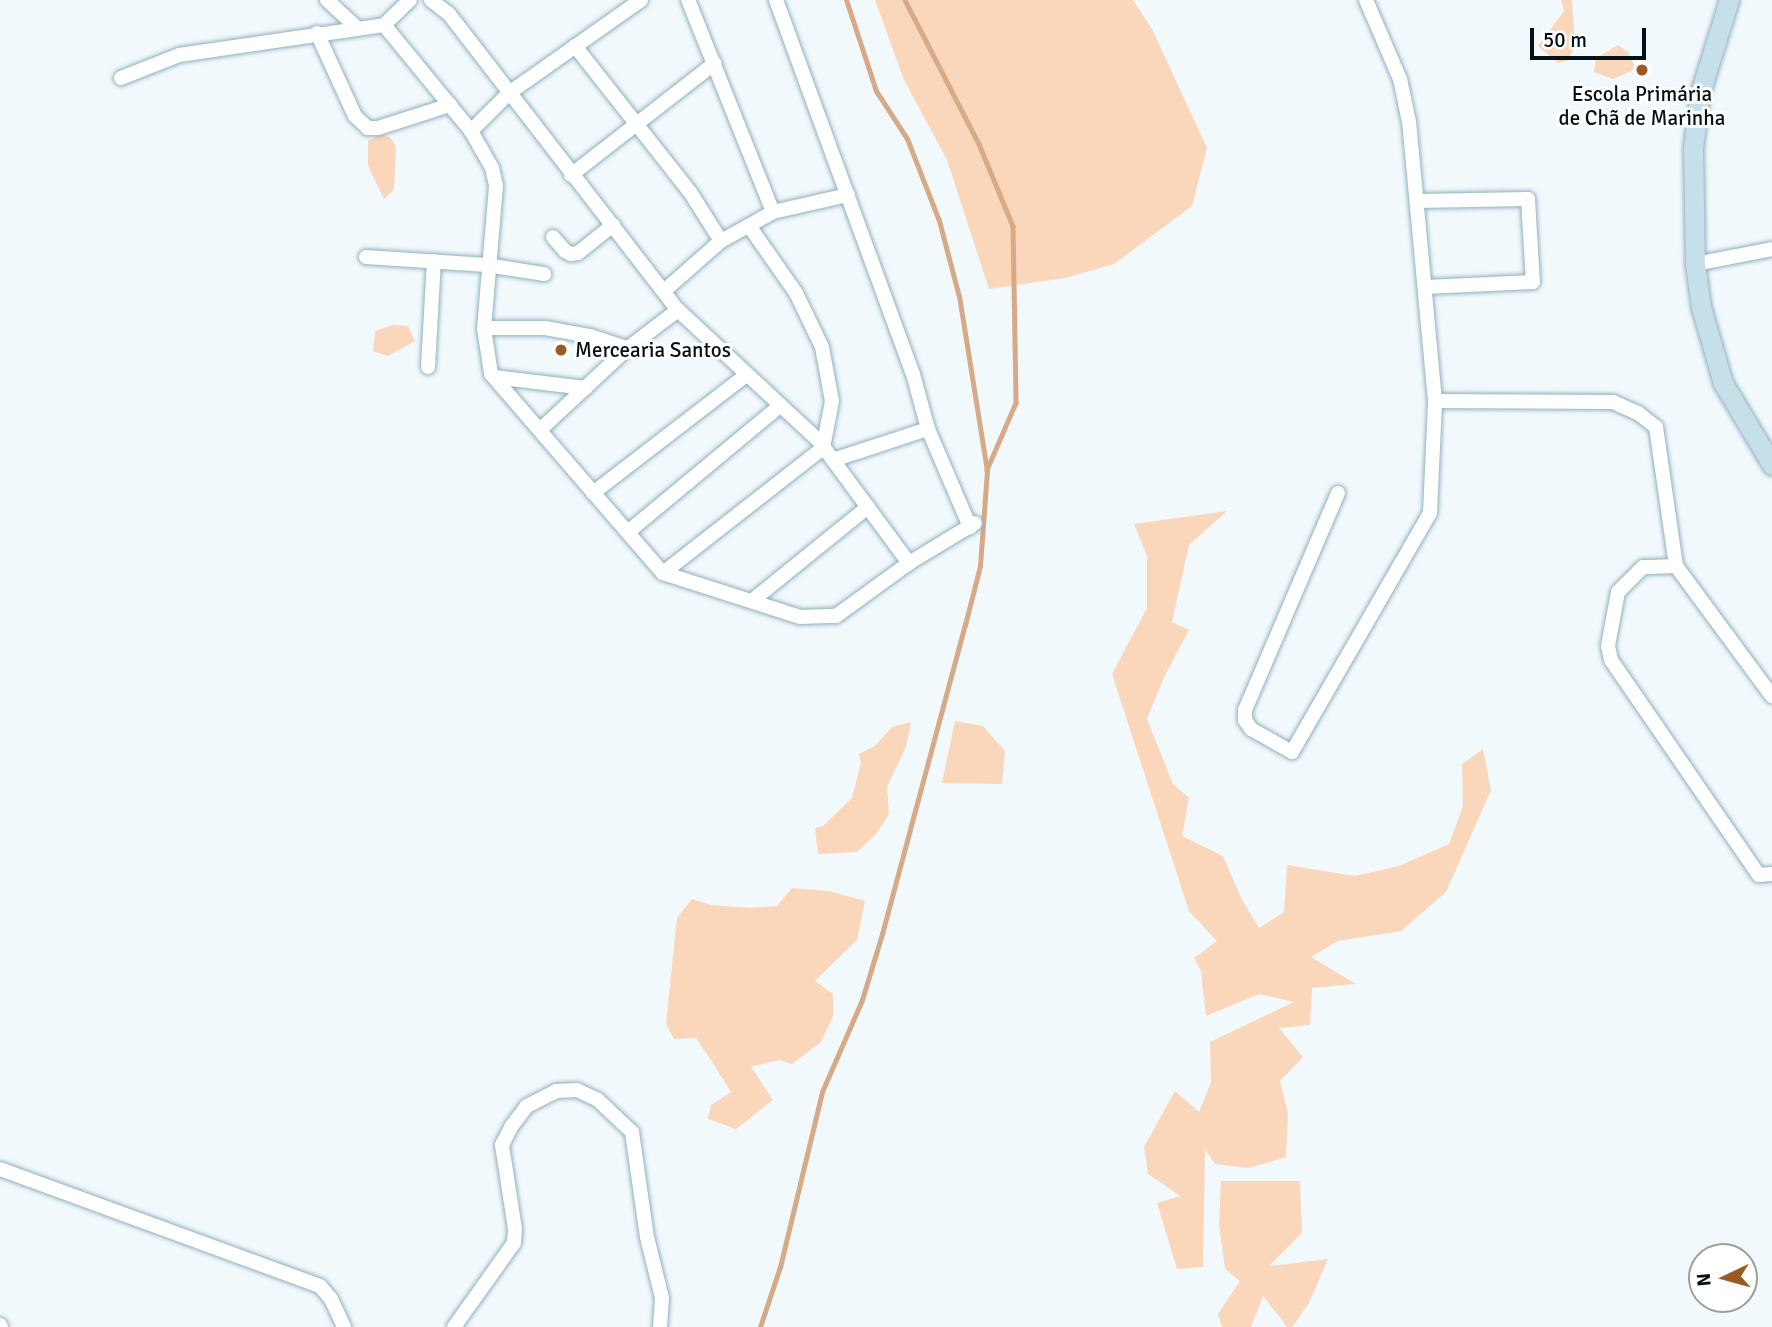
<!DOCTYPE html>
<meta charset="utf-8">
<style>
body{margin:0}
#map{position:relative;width:1772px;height:1327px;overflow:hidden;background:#f2f9fc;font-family:Signika,sans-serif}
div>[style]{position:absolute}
.green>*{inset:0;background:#fad6ba}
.stream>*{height:4.5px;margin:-2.25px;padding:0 2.25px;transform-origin:2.25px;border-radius:2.25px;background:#d6a987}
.roads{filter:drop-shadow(0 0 2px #8fb0bf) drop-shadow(0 0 2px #8fb0bf)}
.street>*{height:14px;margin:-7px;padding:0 7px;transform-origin:7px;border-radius:7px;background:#fff}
.secondary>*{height:19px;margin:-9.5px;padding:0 9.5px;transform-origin:9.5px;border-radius:9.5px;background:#c6e0ea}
.dots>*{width:19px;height:19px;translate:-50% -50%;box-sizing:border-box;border:4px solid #fff;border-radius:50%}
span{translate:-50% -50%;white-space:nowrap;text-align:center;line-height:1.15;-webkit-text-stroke:6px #fff;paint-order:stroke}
.poi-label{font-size:21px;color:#041015}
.left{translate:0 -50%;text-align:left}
.north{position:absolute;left:1688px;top:1243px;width:70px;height:70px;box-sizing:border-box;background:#fff;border:2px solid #9b9fa1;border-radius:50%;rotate:265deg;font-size:19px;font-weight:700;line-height:28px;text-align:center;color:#041015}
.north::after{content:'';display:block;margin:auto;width:24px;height:32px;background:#9a5b22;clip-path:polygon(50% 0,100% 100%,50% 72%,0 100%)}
.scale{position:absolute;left:1530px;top:28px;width:116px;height:32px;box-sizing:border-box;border:4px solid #041015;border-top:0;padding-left:9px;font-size:21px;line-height:24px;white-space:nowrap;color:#041015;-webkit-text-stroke:5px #fff;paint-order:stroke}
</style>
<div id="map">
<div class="green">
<div style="clip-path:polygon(875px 0,1133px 0,1152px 29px,1207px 148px,1192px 206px,1114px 264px,1065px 278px,989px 289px,947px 160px,904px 80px)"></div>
<div style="clip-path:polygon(1561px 0,1572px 0,1575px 44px,1569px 60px,1558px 63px,1538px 46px,1564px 11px)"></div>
<div style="clip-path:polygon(1618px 45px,1628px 52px,1636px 69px,1613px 79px,1594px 72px,1596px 58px)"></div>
<div style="clip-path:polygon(381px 134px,391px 138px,396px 147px,394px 189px,384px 199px,368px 166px,368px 141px)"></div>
<div style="clip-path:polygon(393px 325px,408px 326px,415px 341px,388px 356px,373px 351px,375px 331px)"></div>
<div style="clip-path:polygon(1227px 511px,1189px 545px,1172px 622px,1189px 630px,1165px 675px,1147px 719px,1173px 784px,1189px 798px,1182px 836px,1223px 856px,1242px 900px,1259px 928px,1284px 912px,1287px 865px,1355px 876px,1399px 866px,1449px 844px,1463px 806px,1462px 764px,1483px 749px,1491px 790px,1446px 892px,1401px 931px,1338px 941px,1311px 957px,1356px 984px,1312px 988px,1310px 1025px,1279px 1028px,1303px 1057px,1280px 1081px,1288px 1113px,1286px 1157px,1249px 1168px,1215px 1164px,1205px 1149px,1203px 1267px,1177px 1269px,1157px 1203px,1180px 1196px,1148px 1174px,1144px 1147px,1175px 1091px,1199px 1112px,1211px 1082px,1210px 1042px,1294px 1002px,1259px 994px,1206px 1016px,1201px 971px,1194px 958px,1217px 941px,1189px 911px,1112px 674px,1147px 608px,1147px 556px,1134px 524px)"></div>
<div style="clip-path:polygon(955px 721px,983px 726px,1005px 751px,1002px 784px,942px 783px)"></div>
<div style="clip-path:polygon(911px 722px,906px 747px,887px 787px,889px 814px,876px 834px,857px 852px,818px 854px,815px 828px,823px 826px,852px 798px,861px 763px,859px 754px,875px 746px,892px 727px)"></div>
<div style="clip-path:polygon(792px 888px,829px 891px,865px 901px,857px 940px,815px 981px,833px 994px,833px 1016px,821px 1042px,792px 1064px,779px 1060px,751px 1067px,773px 1100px,736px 1129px,708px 1119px,711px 1105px,731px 1092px,714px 1065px,696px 1038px,674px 1039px,666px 1024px,677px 918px,692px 899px,711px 905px,750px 908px,777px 906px)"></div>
<div style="clip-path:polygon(1221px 1181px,1300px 1181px,1302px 1233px,1269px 1266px,1328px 1259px,1309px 1303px,1292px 1327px,1287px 1327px,1263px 1296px,1251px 1327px,1222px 1327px,1218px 1314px,1240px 1281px,1225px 1269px,1219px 1224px)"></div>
</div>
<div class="stream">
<div style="left:905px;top:0;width:162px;rotate:62.8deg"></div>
<div style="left:979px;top:144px;width:89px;rotate:67.5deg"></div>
<div style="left:1013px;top:226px;width:177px;rotate:89deg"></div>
<div style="left:1016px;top:403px;width:73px;rotate:113.4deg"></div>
<div style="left:760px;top:1327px;width:63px;rotate:-71.6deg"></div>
<div style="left:780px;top:1267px;width:180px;rotate:-76.5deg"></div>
<div style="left:822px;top:1092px;width:100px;rotate:-66.5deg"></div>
<div style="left:862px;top:1000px;width:69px;rotate:-73.1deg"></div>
<div style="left:882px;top:934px;width:320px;rotate:-75deg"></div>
<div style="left:965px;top:625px;width:61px;rotate:-75.7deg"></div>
<div style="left:980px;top:566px;width:95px;rotate:-85.8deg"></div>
<div style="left:987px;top:471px;width:176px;rotate:-99.1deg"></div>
<div style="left:959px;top:297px;width:79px;rotate:-104.7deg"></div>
<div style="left:939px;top:221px;width:88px;rotate:-111.3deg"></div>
<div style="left:907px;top:139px;width:57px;rotate:-122.9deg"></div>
<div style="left:876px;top:91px;width:96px;rotate:-108.2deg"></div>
</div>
<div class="roads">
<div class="street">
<div style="left:327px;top:0;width:41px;rotate:43deg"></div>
<div style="left:431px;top:0;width:23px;rotate:38deg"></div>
<div style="left:449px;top:14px;width:374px;rotate:52.3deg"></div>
<div style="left:678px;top:310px;width:192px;rotate:42.9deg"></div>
<div style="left:819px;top:441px;width:152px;rotate:53.6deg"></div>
<div style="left:641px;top:0;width:161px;rotate:144.8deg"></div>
<div style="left:509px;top:93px;width:54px;rotate:135deg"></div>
<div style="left:471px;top:131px;width:43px;rotate:60.4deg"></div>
<div style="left:492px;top:168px;width:18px;rotate:77deg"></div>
<div style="left:496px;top:186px;width:143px;rotate:94.8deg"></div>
<div style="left:484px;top:328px;width:47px;rotate:81.3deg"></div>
<div style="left:491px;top:374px;width:263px;rotate:49.2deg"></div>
<div style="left:663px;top:573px;width:144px;rotate:17.8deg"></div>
<div style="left:800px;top:617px;width:36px;rotate:-2deg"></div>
<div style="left:836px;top:616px;width:90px;rotate:-36deg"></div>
<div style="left:909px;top:563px;width:77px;rotate:-31.2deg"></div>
<div style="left:776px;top:0;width:398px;rotate:69.9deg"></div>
<div style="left:913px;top:374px;width:57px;rotate:74.7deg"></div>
<div style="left:928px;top:429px;width:107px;rotate:66.8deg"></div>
<div style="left:384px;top:25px;width:137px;rotate:50.6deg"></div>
<div style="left:317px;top:33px;width:91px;rotate:65.4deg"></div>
<div style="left:355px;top:116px;width:18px;rotate:43deg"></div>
<div style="left:368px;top:128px;width:10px"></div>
<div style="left:378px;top:128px;width:76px;rotate:-17.7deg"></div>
<div style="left:575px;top:46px;width:186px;rotate:51.8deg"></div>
<div style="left:690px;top:192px;width:58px;rotate:57.7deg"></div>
<div style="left:121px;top:78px;width:62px;rotate:-21.6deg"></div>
<div style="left:179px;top:55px;width:207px;rotate:-8.3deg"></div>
<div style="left:384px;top:25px;width:36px;rotate:-44deg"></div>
<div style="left:571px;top:175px;width:182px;rotate:-37.9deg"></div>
<div style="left:1417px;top:201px;width:111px;rotate:-1deg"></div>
<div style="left:1528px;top:199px;width:83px;rotate:86.6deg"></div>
<div style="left:1533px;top:282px;width:108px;rotate:177.3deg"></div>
<div style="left:773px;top:212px;width:77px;rotate:-12.8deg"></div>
<div style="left:553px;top:237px;width:18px;rotate:49deg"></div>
<div style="left:565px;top:251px;width:7px;rotate:27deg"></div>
<div style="left:571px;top:254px;width:7px;rotate:-8deg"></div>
<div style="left:578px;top:253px;width:45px;rotate:-38.7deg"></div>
<div style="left:366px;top:257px;width:121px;rotate:3.8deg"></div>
<div style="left:487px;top:265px;width:58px;rotate:9deg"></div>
<div style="left:1695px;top:264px;width:78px;rotate:-11deg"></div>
<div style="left:664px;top:291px;width:76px;rotate:-41.3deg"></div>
<div style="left:721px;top:241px;width:60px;rotate:-29.1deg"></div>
<div style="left:773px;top:212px;width:228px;rotate:-111.8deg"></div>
<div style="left:484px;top:328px;width:61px"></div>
<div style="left:545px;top:328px;width:46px;rotate:10.1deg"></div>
<div style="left:590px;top:336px;width:40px;rotate:18deg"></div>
<div style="left:428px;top:367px;width:106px;rotate:-86.8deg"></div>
<div style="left:494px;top:377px;width:92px;rotate:6.9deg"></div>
<div style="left:1435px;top:401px;width:178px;rotate:0.3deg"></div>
<div style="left:1613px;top:402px;width:27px;rotate:24deg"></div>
<div style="left:1638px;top:413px;width:23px;rotate:38deg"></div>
<div style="left:1656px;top:427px;width:140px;rotate:81.8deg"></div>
<div style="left:1676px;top:566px;width:162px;rotate:53.6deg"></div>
<div style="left:541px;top:429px;width:119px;rotate:-43deg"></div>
<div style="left:628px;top:348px;width:63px;rotate:-37.2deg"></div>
<div style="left:833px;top:460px;width:100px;rotate:-18.1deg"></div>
<div style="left:593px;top:493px;width:193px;rotate:-37.6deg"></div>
<div style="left:1338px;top:493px;width:236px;rotate:113.2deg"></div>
<div style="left:1245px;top:710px;width:10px;rotate:90deg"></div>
<div style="left:1245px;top:720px;width:11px;rotate:56deg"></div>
<div style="left:1251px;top:729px;width:47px;rotate:29.3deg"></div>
<div style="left:1292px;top:752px;width:276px;rotate:-60deg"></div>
<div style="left:1430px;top:513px;width:112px;rotate:-87.4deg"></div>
<div style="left:1435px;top:401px;width:280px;rotate:-95.3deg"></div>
<div style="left:1409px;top:122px;width:44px;rotate:-101.8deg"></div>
<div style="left:1400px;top:79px;width:86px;rotate:-113.3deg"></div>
<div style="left:628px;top:532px;width:197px;rotate:-39.7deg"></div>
<div style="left:1676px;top:566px;width:33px;rotate:178deg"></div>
<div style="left:1643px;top:567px;width:35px;rotate:135deg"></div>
<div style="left:1618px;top:592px;width:55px;rotate:100.5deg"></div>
<div style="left:1608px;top:646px;width:14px;rotate:78deg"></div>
<div style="left:1611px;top:660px;width:261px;rotate:55.5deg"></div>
<div style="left:1759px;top:875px;width:13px;rotate:-4deg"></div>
<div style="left:663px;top:573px;width:203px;rotate:-38deg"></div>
<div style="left:823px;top:448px;width:48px;rotate:-79.2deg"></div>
<div style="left:832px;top:401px;width:55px;rotate:-100.5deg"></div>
<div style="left:822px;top:347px;width:60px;rotate:-115.7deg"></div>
<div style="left:796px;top:293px;width:82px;rotate:-125deg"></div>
<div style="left:753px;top:600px;width:148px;rotate:-39deg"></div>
<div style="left:0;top:1169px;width:341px;rotate:20.1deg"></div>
<div style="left:320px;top:1286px;width:17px;rotate:50deg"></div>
<div style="left:331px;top:1299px;width:31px;rotate:65deg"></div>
<div style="left:0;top:1325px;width:2px;rotate:63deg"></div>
<div style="left:454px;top:1327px;width:103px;rotate:-54.5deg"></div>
<div style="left:514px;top:1243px;width:14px;rotate:-86deg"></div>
<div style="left:515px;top:1229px;width:85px;rotate:-98.8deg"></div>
<div style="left:502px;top:1145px;width:20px;rotate:-63deg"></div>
<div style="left:511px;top:1127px;width:26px;rotate:-53deg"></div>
<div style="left:527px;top:1106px;width:33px;rotate:-27deg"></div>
<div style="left:556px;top:1091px;width:21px;rotate:-3deg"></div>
<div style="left:577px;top:1090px;width:23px;rotate:25deg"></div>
<div style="left:598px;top:1100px;width:47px;rotate:43.3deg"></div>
<div style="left:632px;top:1132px;width:106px;rotate:81.9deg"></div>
<div style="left:647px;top:1237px;width:63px;rotate:76.2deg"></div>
<div style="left:662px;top:1298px;width:29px;rotate:94deg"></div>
</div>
<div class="secondary">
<div style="left:1729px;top:0;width:97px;rotate:107.3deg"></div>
<div style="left:1700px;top:93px;width:55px;rotate:97.3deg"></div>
<div style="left:1693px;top:148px;width:116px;rotate:89deg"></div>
<div style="left:1695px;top:264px;width:43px;rotate:82.1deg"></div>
<div style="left:1701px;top:307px;width:79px;rotate:73.9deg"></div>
<div style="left:1723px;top:383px;width:96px;rotate:59.1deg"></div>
</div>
</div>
<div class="dots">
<div style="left:1642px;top:70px;background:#9a5b22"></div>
<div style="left:561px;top:350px;background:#9a5b22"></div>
</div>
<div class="poi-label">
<span style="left:1642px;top:106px">Escola Primária<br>de Chã de Marinha</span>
<span class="left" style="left:575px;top:350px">Mercearia Santos</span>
</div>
<div class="north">N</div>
<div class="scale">50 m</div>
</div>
